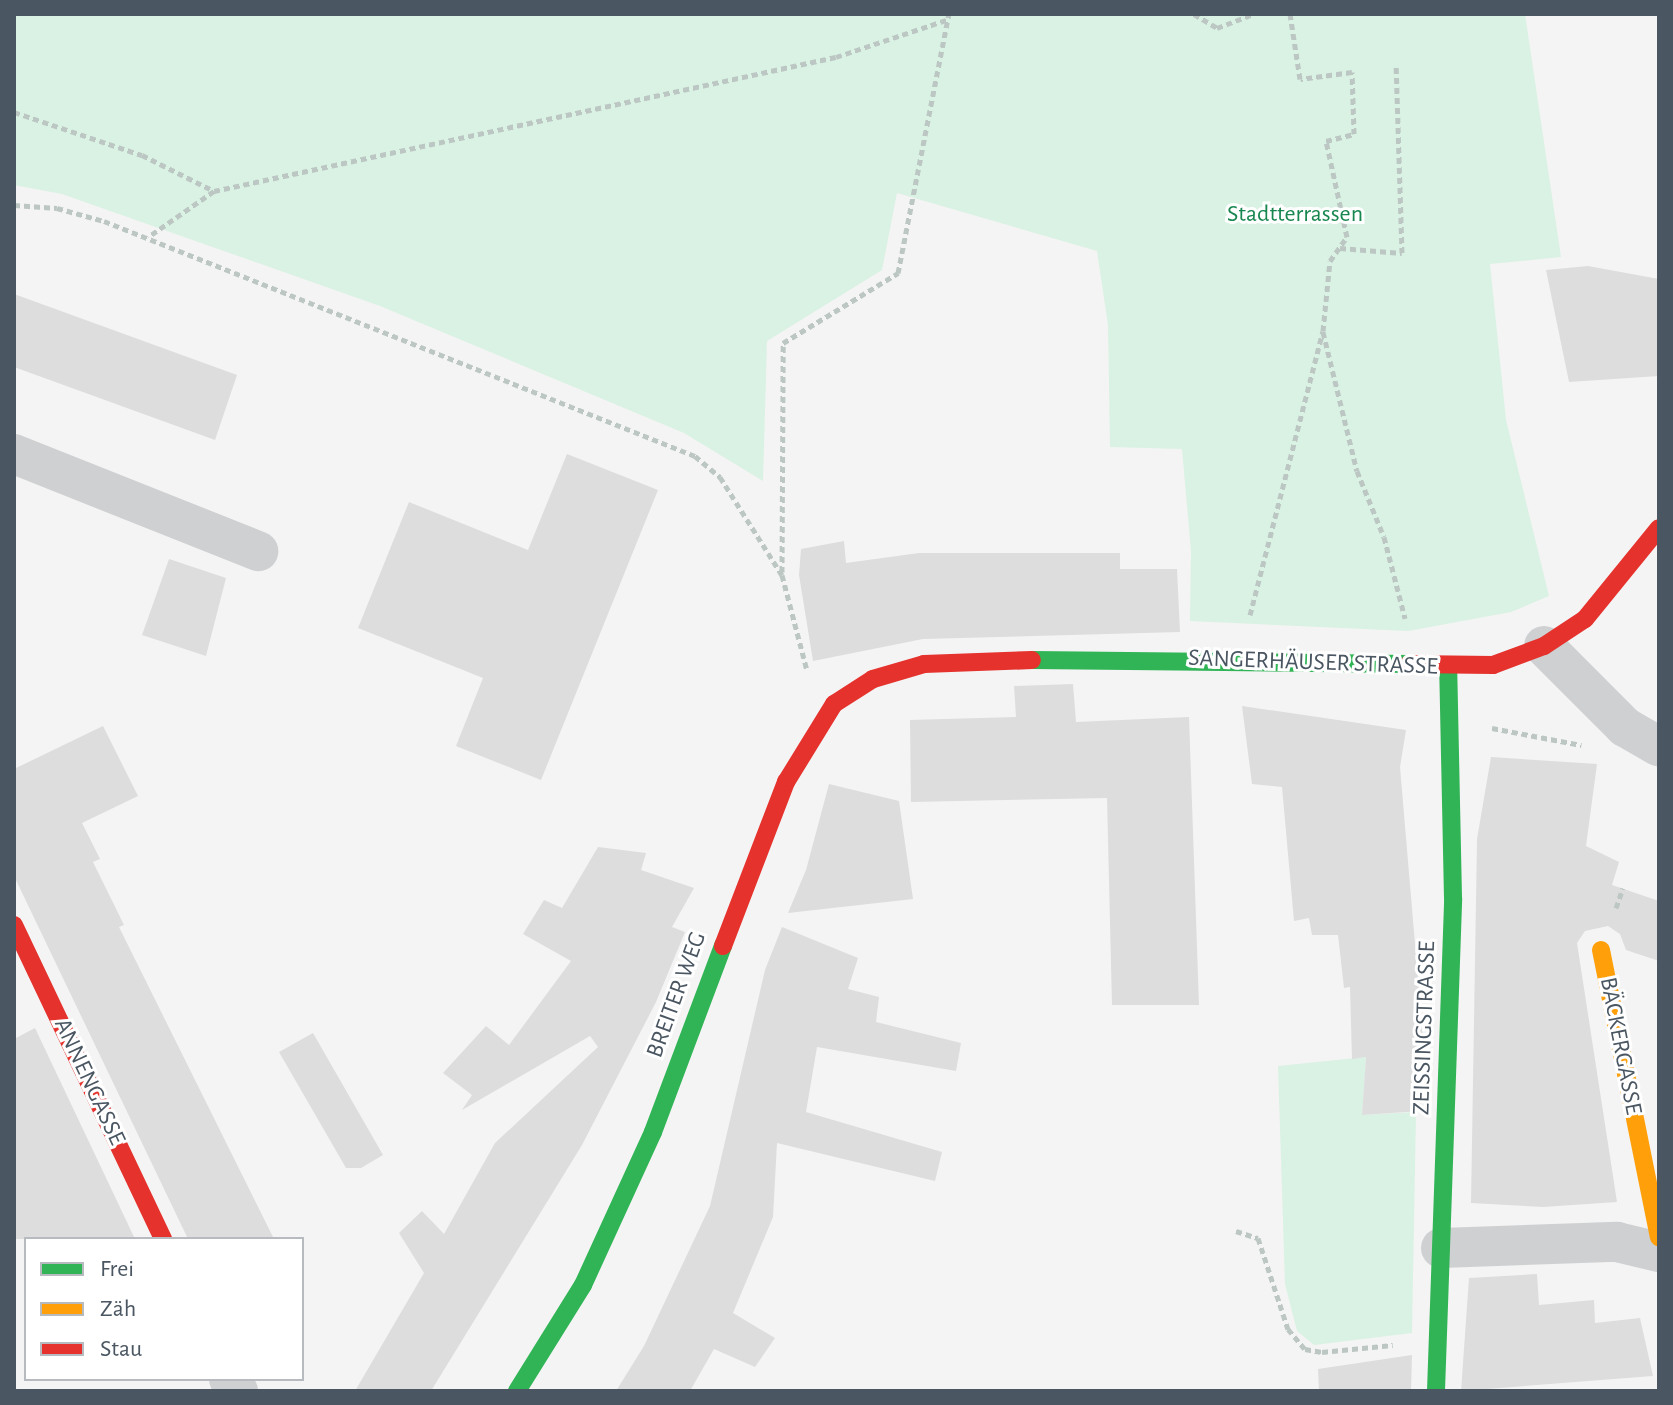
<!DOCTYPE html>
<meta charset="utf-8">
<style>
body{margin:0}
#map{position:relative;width:1673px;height:1405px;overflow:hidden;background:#f4f4f4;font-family:"Alegreya Sans",sans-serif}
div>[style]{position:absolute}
.green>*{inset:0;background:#d9f2e3}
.building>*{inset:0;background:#ddddde}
.path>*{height:5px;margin-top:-2.5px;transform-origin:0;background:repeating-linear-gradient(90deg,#bcc7c4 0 6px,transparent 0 10px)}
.street>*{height:40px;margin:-20px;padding:0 20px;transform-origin:20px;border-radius:20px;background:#ced0d2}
.fast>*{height:18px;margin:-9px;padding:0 9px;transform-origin:9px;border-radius:9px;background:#30b455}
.slow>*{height:18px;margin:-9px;padding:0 9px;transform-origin:9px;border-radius:9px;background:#ff9f0a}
.jam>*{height:18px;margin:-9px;padding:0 9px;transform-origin:9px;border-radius:9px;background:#e5322d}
span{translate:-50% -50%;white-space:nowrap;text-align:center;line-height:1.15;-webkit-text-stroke:6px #fff;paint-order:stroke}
.park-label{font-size:24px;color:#17864f}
.street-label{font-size:24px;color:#4a5661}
.frame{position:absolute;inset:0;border:16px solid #4a5661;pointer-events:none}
.legend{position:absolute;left:24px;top:1237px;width:280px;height:144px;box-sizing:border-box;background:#fff;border:2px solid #b7bbc0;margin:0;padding:10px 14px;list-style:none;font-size:24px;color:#4a5661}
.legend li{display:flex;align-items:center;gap:16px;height:40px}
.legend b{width:40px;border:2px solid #b7bbc0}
</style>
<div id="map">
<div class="green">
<div style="clip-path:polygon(14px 14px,1525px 14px,1561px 257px,1490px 264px,1506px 420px,1549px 596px,1511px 612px,1408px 631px,1190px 621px,1191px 551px,1182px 449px,1110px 447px,1108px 325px,1097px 251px,897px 193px,882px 270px,767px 341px,763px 481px,684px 433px,380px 306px,62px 194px,14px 185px)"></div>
<div style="clip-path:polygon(1366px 1057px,1362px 1115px,1416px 1112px,1412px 1333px,1314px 1345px,1297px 1331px,1285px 1284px,1278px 1066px)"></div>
</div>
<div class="building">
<div style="clip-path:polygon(1588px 266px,1659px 279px,1659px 376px,1569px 382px,1546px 270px)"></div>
<div style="clip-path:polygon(14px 294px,237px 375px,215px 440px,14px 367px)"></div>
<div style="clip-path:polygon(567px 454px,658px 490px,541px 780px,456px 746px,483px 678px,358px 628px,409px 502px,528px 550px)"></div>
<div style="clip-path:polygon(844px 541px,846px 563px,919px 553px,1120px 553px,1120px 569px,1177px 569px,1180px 632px,923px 639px,813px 661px,799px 575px,801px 549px)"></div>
<div style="clip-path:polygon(169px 559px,226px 578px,206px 656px,142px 635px)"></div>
<div style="clip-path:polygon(1073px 684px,1076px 722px,1189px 717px,1199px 1005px,1112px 1005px,1107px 798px,911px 802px,910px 720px,1016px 717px,1014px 686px)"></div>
<div style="clip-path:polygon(1242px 706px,1406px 730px,1400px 767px,1423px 1038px,1421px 1111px,1362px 1115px,1366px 1057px,1352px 1059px,1350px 987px,1344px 988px,1338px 935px,1312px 935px,1309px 918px,1294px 921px,1282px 787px,1252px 784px)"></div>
<div style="clip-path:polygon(103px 726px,138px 796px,82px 823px,100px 859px,93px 862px,124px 925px,119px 927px,274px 1239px,188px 1239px,14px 876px,14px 769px)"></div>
<div style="clip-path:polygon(1491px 757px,1597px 764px,1586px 846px,1619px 862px,1612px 885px,1659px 901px,1659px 961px,1626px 950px,1620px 934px,1608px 926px,1585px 931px,1577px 943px,1617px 1202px,1543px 1207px,1471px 1203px,1477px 839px)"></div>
<div style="clip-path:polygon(829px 784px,899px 801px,913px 899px,788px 913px,806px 870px)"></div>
<div style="clip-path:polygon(598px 847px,646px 853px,641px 870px,694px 888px,672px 927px,685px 932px,656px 1002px,582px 1145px,431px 1391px,355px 1391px,424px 1273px,399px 1233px,422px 1211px,444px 1234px,495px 1143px,598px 1047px,590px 1036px,462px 1110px,472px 1095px,443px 1073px,486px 1026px,509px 1045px,571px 961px,523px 934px,544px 900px,562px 908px)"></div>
<div style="clip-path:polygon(782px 927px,858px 958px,848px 989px,879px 997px,876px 1022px,961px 1043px,956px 1071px,817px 1047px,806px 1112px,942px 1152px,935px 1181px,777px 1143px,773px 1217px,733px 1313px,775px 1338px,755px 1367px,714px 1349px,690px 1391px,616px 1391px,644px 1346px,710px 1206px,765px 970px)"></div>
<div style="clip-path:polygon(35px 1028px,135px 1239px,14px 1239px,14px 1039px)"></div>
<div style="clip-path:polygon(313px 1033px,383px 1155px,361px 1168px,346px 1168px,279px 1052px)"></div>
<div style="clip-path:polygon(1537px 1274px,1539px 1305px,1594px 1300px,1595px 1323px,1640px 1318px,1653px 1376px,1461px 1391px,1469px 1278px)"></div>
<div style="clip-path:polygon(1412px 1355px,1411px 1391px,1319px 1391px,1318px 1369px)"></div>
</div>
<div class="path">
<div style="left:1194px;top:14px;width:27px;rotate:31deg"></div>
<div style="left:1217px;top:28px;width:39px;rotate:-21deg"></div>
<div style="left:14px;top:112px;width:135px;rotate:18.6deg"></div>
<div style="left:142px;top:155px;width:80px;rotate:26.6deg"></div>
<div style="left:214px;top:191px;width:80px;rotate:145.1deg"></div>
<div style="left:214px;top:191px;width:636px;rotate:-12.16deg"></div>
<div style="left:836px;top:57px;width:119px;rotate:-18.6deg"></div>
<div style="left:14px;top:205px;width:43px;rotate:4deg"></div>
<div style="left:57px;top:208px;width:49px;rotate:15.5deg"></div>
<div style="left:104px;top:221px;width:636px;rotate:21.68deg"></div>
<div style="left:695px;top:456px;width:33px;rotate:40deg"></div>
<div style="left:720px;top:477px;width:116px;rotate:57.7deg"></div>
<div style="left:782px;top:575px;width:98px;rotate:75.3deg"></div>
<div style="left:1340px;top:248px;width:62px;rotate:4.6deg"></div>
<div style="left:1402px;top:253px;width:187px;rotate:-91.8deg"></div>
<div style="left:1323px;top:332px;width:143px;rotate:76.3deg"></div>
<div style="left:1357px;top:471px;width:71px;rotate:67.8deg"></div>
<div style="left:1384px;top:537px;width:84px;rotate:75.5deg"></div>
<div style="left:782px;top:572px;width:229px;rotate:-89.7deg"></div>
<div style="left:783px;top:343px;width:135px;rotate:-31.3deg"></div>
<div style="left:898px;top:273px;width:264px;rotate:-78.9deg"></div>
<div style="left:1250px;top:615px;width:293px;rotate:-75.6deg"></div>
<div style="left:1323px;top:331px;width:70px;rotate:-84.3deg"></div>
<div style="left:1330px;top:261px;width:29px;rotate:-55deg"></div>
<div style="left:1347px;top:237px;width:98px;rotate:-102.3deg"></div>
<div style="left:1326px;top:141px;width:29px;rotate:-14deg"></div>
<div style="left:1354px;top:134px;width:62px;rotate:-91.8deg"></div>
<div style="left:1352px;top:72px;width:52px;rotate:172.3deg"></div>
<div style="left:1300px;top:79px;width:66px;rotate:-98.7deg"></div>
<div style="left:1492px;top:728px;width:91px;rotate:10.8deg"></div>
<div style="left:1616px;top:908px;width:21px;rotate:-71deg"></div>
<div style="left:1236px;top:1231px;width:23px;rotate:18deg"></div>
<div style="left:1258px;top:1238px;width:96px;rotate:71.8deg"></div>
<div style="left:1288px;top:1329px;width:26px;rotate:50deg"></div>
<div style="left:1305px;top:1349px;width:17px;rotate:10deg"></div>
<div style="left:1322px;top:1352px;width:71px;rotate:-5.6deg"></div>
</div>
<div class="street">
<div style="left:14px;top:454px;width:263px;rotate:21.7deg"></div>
<div style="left:1544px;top:646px;width:115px;rotate:45deg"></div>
<div style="left:1625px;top:727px;width:39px;rotate:30deg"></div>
<div style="left:1441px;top:1248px;width:176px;rotate:-2deg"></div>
<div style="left:1617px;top:1242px;width:43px;rotate:13.4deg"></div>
<div style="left:229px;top:1379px;width:15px;rotate:53deg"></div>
</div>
<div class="fast">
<div style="left:1032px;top:660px;width:377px;rotate:0.6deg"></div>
<div style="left:517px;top:1391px;width:125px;rotate:-58.1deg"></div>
<div style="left:583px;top:1285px;width:168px;rotate:-65.4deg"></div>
<div style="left:653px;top:1132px;width:199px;rotate:-69.4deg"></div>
<div style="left:1436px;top:1391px;width:493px;rotate:-88deg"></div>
<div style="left:1453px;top:898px;width:231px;rotate:-91.2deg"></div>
</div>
<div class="slow">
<div style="left:1601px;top:950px;width:293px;rotate:78.6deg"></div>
</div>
<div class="jam">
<div style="left:1409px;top:664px;width:84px;rotate:0.7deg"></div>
<div style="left:1493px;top:665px;width:54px;rotate:-20.4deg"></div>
<div style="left:1544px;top:646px;width:49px;rotate:-33.4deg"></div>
<div style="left:1585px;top:619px;width:117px;rotate:-50.9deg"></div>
<div style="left:14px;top:925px;width:348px;rotate:64.6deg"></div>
<div style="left:723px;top:946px;width:176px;rotate:-69deg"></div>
<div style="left:786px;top:782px;width:92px;rotate:-58.4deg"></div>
<div style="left:834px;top:704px;width:46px;rotate:-32.7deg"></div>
<div style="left:873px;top:679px;width:53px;rotate:-16.4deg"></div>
<div style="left:924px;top:664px;width:108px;rotate:-2.1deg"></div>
</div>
<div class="park-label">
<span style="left:1295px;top:215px">Stadtterrassen</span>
</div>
<div class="street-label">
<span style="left:1313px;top:663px;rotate:2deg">SANGERHÄUSER STRASSE</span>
<span style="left:677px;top:995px;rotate:-70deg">BREITER WEG</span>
<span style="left:1425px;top:1028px;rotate:-88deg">ZEISSINGSTRASSE</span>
<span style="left:1620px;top:1046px;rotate:79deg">BÄCKERGASSE</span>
<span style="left:89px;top:1082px;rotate:65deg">ANNENGASSE</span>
</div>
<div class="frame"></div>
<ul class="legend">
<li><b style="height:10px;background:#30b455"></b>Frei</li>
<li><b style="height:10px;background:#ff9f0a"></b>Zäh</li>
<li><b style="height:10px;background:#e5322d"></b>Stau</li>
</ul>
</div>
